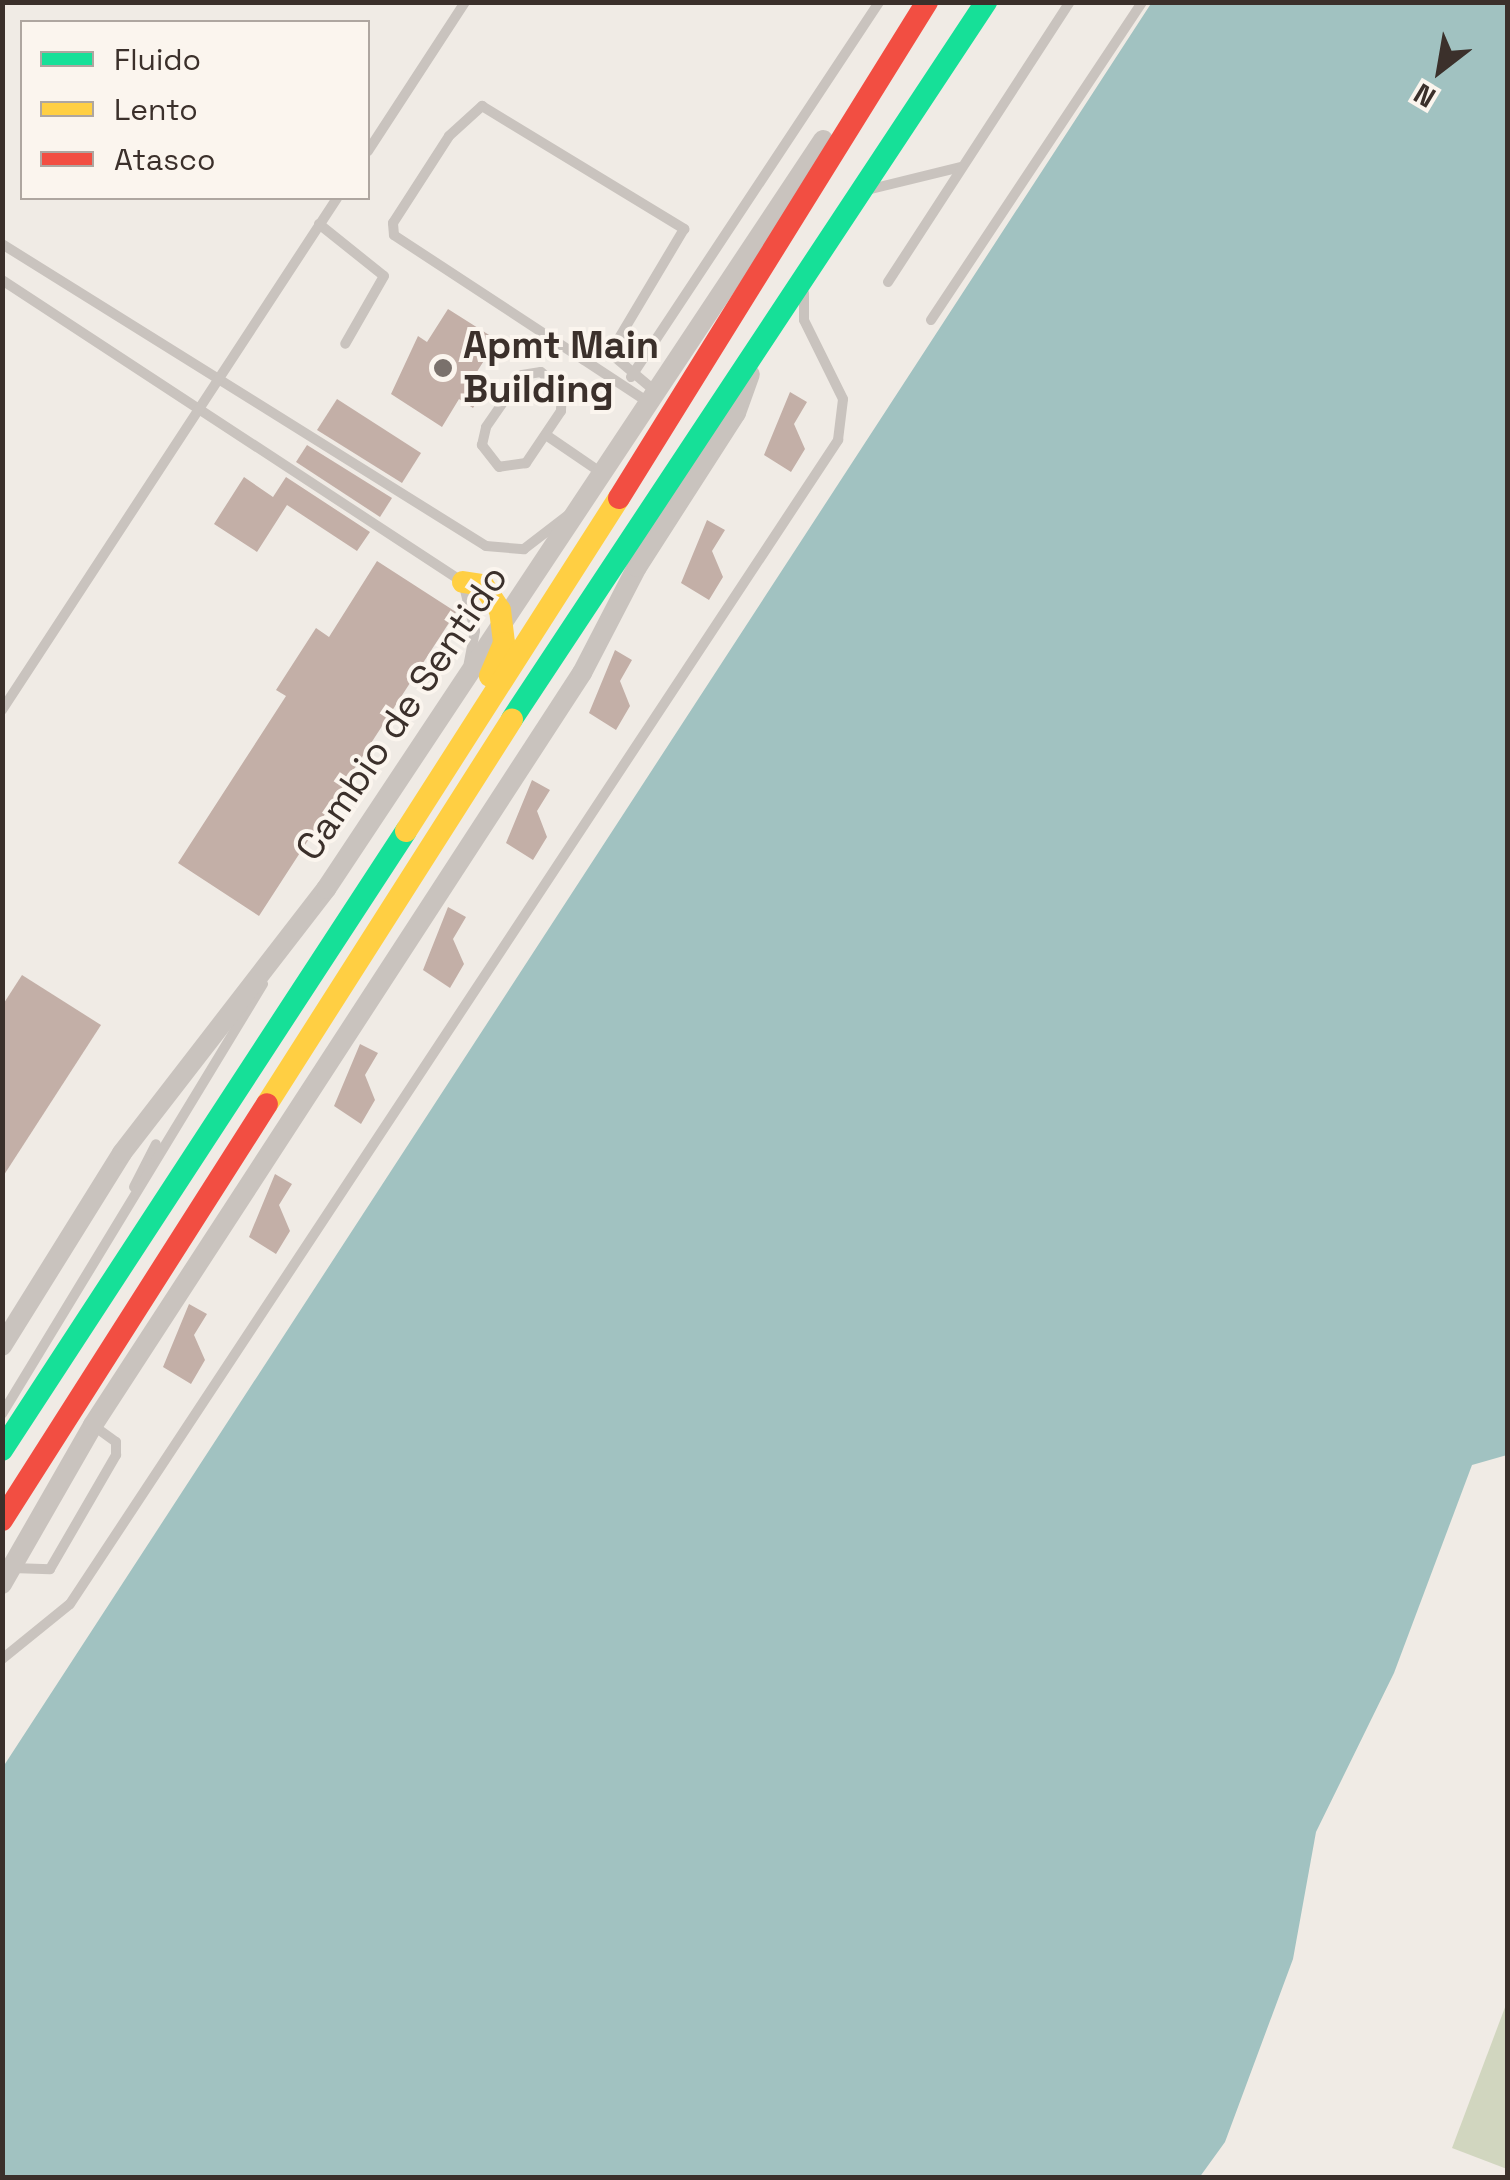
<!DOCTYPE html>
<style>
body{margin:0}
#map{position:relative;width:1510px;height:2180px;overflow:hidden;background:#f0ebe5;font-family:"Space Grotesk",sans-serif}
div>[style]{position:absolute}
.green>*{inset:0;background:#d1d6bf}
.water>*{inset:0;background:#a1c2c1}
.building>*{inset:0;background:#c3afa7}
.lane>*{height:10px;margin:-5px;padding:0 5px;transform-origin:5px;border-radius:5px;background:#c9c3be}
.street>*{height:20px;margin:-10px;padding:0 10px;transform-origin:10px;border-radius:10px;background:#c9c3be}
.fast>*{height:22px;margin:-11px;padding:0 11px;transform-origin:11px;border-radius:11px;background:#16e098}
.slow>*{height:22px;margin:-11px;padding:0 11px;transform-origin:11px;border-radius:11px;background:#ffcf43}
.jam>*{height:22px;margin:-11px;padding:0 11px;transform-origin:11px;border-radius:11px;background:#f24e42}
.dots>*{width:28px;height:28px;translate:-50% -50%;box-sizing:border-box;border:5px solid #fbf5ee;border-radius:50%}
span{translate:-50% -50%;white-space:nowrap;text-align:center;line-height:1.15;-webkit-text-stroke:8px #fbf5ee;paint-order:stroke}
.poi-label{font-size:38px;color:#3b302b;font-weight:700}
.left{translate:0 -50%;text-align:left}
.street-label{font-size:38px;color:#3b302b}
.frame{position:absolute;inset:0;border:5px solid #3b302b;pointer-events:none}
.legend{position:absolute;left:20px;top:20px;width:350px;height:180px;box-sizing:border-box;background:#fbf5ee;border:2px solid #aea6a0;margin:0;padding:12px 18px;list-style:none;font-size:30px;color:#3b302b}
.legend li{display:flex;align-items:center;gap:20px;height:50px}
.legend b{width:50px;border:2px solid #aea6a0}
.north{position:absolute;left:1390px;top:20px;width:100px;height:100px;-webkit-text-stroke:8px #fbf5ee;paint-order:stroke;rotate:211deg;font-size:28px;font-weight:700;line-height:40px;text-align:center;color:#3b302b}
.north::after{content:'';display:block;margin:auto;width:35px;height:45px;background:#3b302b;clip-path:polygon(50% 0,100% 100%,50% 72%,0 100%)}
</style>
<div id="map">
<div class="green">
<div style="clip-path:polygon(1507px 2002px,1507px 2169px,1452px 2148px)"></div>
</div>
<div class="water">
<div style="clip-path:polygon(1152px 2px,1508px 3px,1507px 1455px,1472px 1465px,1394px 1673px,1316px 1832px,1293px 1959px,1225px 2142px,1199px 2178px,3px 2177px,3px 1767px)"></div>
</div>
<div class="building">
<div style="clip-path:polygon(448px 309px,497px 340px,473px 378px,486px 387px,473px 408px,459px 399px,442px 427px,391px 394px,418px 336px,427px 342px)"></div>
<div style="clip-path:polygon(790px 392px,807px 402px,794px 424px,805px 449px,791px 472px,764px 455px)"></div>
<div style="clip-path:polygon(337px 399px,421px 453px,402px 483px,317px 430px)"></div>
<div style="clip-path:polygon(307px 445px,392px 498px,380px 517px,296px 462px)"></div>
<div style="clip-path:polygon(244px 477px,273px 497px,286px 477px,370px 532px,357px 551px,287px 505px,257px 552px,214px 524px)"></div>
<div style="clip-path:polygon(707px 520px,725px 530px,712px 551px,723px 577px,709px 600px,681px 583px)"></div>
<div style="clip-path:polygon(377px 561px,456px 612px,259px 916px,178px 863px,286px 696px,276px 690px,316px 628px,329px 637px)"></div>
<div style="clip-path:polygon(615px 650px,632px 660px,620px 681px,630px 706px,616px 730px,589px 713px)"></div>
<div style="clip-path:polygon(532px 780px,550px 790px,537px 811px,547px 837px,533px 860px,506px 843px)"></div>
<div style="clip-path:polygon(448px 907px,466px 917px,453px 939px,464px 964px,450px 988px,423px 970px)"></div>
<div style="clip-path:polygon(22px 975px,101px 1025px,2px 1178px,2px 1006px)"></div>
<div style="clip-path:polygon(360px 1044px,378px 1053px,365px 1075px,375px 1100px,361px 1124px,334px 1106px)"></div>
<div style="clip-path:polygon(275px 1174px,292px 1184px,279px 1205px,290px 1231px,276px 1254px,249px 1237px)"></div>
<div style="clip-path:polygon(189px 1304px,207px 1314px,194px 1335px,205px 1360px,191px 1384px,163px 1367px)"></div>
</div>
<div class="lane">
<div style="left:368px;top:151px;width:178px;rotate:-56.9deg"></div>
<div style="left:871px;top:189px;width:93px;rotate:-13.7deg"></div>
<div style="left:319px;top:224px;width:83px;rotate:38.7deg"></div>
<div style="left:384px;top:276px;width:78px;rotate:119.8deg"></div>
<div style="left:2px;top:244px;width:570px;rotate:31.96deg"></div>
<div style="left:486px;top:546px;width:38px;rotate:5deg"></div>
<div style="left:524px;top:549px;width:59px;rotate:-37.5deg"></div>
<div style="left:2px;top:280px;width:551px;rotate:33.23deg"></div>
<div style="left:463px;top:582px;width:50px;rotate:76.2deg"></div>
<div style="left:475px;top:631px;width:33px;rotate:101deg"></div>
<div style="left:888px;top:282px;width:334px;rotate:-57deg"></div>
<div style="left:931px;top:320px;width:382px;rotate:-56.4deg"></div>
<div style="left:584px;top:360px;width:27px;rotate:-15deg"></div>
<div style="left:541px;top:372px;width:28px;rotate:42deg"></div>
<div style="left:562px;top:391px;width:20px;rotate:93deg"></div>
<div style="left:561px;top:411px;width:63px;rotate:123.9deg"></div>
<div style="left:526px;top:463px;width:27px;rotate:172deg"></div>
<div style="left:499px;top:467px;width:28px;rotate:-128deg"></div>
<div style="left:482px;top:445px;width:18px;rotate:-77deg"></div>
<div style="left:486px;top:427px;width:63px;rotate:-55.3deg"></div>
<div style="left:522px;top:375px;width:19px;rotate:-9deg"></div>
<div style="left:631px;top:377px;width:450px;rotate:-56.5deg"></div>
<div style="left:648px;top:402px;width:304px;rotate:-146.7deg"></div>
<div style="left:394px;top:235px;width:12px;rotate:-95deg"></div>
<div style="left:393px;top:223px;width:103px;rotate:-57.2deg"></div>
<div style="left:449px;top:136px;width:45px;rotate:-42.3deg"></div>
<div style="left:482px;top:106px;width:237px;rotate:31.3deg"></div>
<div style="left:684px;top:229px;width:144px;rotate:120.8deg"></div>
<div style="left:610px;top:353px;width:59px;rotate:40.2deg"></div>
<div style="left:546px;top:435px;width:65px;rotate:34.4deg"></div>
<div style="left:2px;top:710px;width:612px;rotate:-56.8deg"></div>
<div style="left:134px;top:1187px;width:48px;rotate:-62.9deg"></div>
<div style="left:2px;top:1414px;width:503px;rotate:-58.74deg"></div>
<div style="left:12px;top:1568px;width:38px;rotate:2deg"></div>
<div style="left:50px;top:1569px;width:132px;rotate:-59.9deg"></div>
<div style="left:116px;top:1455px;width:13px;rotate:-90deg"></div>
<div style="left:116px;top:1442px;width:29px;rotate:-144deg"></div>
<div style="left:2px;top:1659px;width:87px;rotate:-39deg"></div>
<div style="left:70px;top:1604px;width:1395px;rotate:-56.58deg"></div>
<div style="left:838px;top:440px;width:41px;rotate:-83deg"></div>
<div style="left:843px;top:399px;width:88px;rotate:-116.3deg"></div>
<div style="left:804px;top:320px;width:27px;rotate:-90deg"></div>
</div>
<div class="street">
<div style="left:2px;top:1346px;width:227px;rotate:-58.1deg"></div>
<div style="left:122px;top:1153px;width:334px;rotate:-52.3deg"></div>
<div style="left:326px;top:889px;width:899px;rotate:-56.43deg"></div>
<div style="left:2px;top:1584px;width:183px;rotate:-60.2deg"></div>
<div style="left:93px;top:1425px;width:897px;rotate:-56.97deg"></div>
<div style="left:582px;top:673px;width:119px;rotate:-62.6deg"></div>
<div style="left:637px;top:567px;width:183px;rotate:-57.3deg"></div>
<div style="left:736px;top:413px;width:41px;rotate:-70.3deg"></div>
</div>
<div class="fast">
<div style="left:512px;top:719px;width:860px;rotate:-56.53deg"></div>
<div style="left:2px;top:1450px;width:739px;rotate:-56.87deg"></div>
</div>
<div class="slow">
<div style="left:463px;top:582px;width:20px;rotate:9deg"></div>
<div style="left:483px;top:585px;width:30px;rotate:56deg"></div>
<div style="left:500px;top:610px;width:33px;rotate:83deg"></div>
<div style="left:504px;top:643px;width:36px;rotate:113deg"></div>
<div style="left:406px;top:831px;width:395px;rotate:-57.4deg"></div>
<div style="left:267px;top:1104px;width:456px;rotate:-57.5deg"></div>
</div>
<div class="jam">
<div style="left:619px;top:498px;width:584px;rotate:-58.16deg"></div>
<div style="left:2px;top:1520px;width:493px;rotate:-57.5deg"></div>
</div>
<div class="dots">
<div style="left:443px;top:368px;background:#7a716c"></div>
</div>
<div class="poi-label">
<span class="left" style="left:463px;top:368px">Apmt Main<br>Building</span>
</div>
<div class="street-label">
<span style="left:402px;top:713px;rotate:-56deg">Cambio de Sentido</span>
</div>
<div class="frame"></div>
<ul class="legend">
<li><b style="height:12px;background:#16e098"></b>Fluido</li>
<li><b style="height:12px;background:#ffcf43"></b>Lento</li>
<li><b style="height:12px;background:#f24e42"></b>Atasco</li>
</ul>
<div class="north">N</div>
</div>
